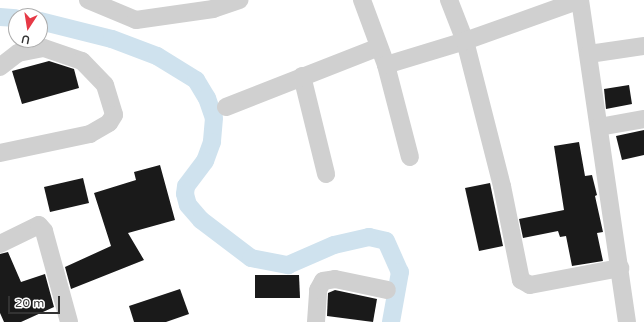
<!DOCTYPE html>
<style>
body{margin:0}
#map{position:relative;width:644px;height:322px;overflow:hidden;background:#fff;font-family:"Varela Round",sans-serif}
div>[style]{position:absolute}
.canal>*{height:18px;margin:-9px;padding:0 9px;transform-origin:9px;border-radius:9px;background:#cfe2ee}
.building>*{inset:0;background:#1a1a1a}
.minor>*{height:18px;margin:-9px;padding:0 9px;transform-origin:9px;border-radius:9px;background:#d0d0d0}
span{translate:-50% -50%;white-space:nowrap;text-align:center;line-height:1.15;-webkit-text-stroke:4px #fff;paint-order:stroke}
.north{position:absolute;left:8px;top:8px;width:40px;height:40px;box-sizing:border-box;background:#fff;border:1px solid #adadad;border-radius:50%;rotate:192deg;font-size:11px;font-weight:700;line-height:16px;text-align:center;color:#333}
.north::after{content:'';display:block;margin:auto;width:14px;height:18px;background:#e63946;clip-path:polygon(50% 0,100% 100%,50% 72%,0 100%)}
.scale{position:absolute;left:8px;top:296px;width:52px;height:18px;box-sizing:border-box;border:2px solid #333;border-top:0;padding-left:5px;font-size:12px;line-height:14px;white-space:nowrap;color:#333;-webkit-text-stroke:3px #fff;paint-order:stroke}
</style>
<div id="map">
<div class="canal">
<div style="left:0;top:17px;width:16px;rotate:4deg"></div>
<div style="left:40px;top:21px;width:74px;rotate:14deg"></div>
<div style="left:112px;top:39px;width:48px;rotate:20.7deg"></div>
<div style="left:157px;top:56px;width:46px;rotate:31.6deg"></div>
<div style="left:196px;top:80px;width:21px;rotate:59deg"></div>
<div style="left:207px;top:98px;width:21px;rotate:71deg"></div>
<div style="left:214px;top:118px;width:24px;rotate:95deg"></div>
<div style="left:212px;top:142px;width:20px;rotate:110deg"></div>
<div style="left:205px;top:161px;width:31px;rotate:127deg"></div>
<div style="left:186px;top:186px;width:8px;rotate:97deg"></div>
<div style="left:185px;top:194px;width:11px;rotate:75deg"></div>
<div style="left:188px;top:205px;width:20px;rotate:49deg"></div>
<div style="left:201px;top:220px;width:63px;rotate:37.2deg"></div>
<div style="left:251px;top:258px;width:38px;rotate:11deg"></div>
<div style="left:288px;top:265px;width:50px;rotate:-23.5deg"></div>
<div style="left:334px;top:245px;width:36px;rotate:-13deg"></div>
<div style="left:369px;top:237px;width:17px;rotate:13deg"></div>
<div style="left:386px;top:241px;width:34px;rotate:66deg"></div>
<div style="left:400px;top:272px;width:51px;rotate:100.2deg"></div>
</div>
<div class="building">
<div style="clip-path:polygon(49px 61px,74px 69px,79px 88px,22px 104px,12px 71px)"></div>
<div style="clip-path:polygon(629px 85px,632px 104px,606px 109px,604px 89px)"></div>
<div style="clip-path:polygon(644px 130px,644px 155px,622px 160px,616px 136px)"></div>
<div style="clip-path:polygon(579px 142px,585px 176px,592px 175px,597px 195px,595px 196px,603px 232px,597px 233px,603px 261px,572px 266px,566px 236px,560px 237px,558px 231px,523px 238px,519px 219px,564px 210px,554px 146px)"></div>
<div style="clip-path:polygon(160px 165px,175px 220px,128px 233px,144px 260px,71px 289px,65px 267px,111px 246px,94px 193px,136px 180px,134px 172px)"></div>
<div style="clip-path:polygon(83px 178px,89px 203px,50px 212px,44px 187px)"></div>
<div style="clip-path:polygon(490px 183px,503px 246px,479px 251px,465px 188px)"></div>
<div style="clip-path:polygon(8px 252px,21px 282px,45px 274px,54px 307px,21px 322px,4px 322px,0 313px,0 254px)"></div>
<div style="clip-path:polygon(255px 275px,299px 275px,300px 298px,255px 298px)"></div>
<div style="clip-path:polygon(180px 289px,189px 314px,166px 322px,134px 322px,129px 306px)"></div>
<div style="clip-path:polygon(335px 290px,377px 299px,373px 322px,327px 316px,328px 293px)"></div>
</div>
<div class="minor">
<div style="left:88px;top:0;width:52px;rotate:22.6deg"></div>
<div style="left:136px;top:20px;width:78px;rotate:-8.1deg"></div>
<div style="left:213px;top:9px;width:28px;rotate:-19deg"></div>
<div style="left:362px;top:0;width:69px;rotate:69.7deg"></div>
<div style="left:386px;top:65px;width:95px;rotate:75.4deg"></div>
<div style="left:449px;top:0;width:44px;rotate:68.7deg"></div>
<div style="left:465px;top:41px;width:150px;rotate:75.7deg"></div>
<div style="left:502px;top:186px;width:96px;rotate:78.6deg"></div>
<div style="left:521px;top:280px;width:10px;rotate:29deg"></div>
<div style="left:530px;top:285px;width:92px;rotate:-10.7deg"></div>
<div style="left:580px;top:0;width:325px;rotate:81.7deg"></div>
<div style="left:589px;top:54px;width:56px;rotate:-8.3deg"></div>
<div style="left:386px;top:65px;width:83px;rotate:-16.9deg"></div>
<div style="left:465px;top:41px;width:122px;rotate:-19.6deg"></div>
<div style="left:0;top:67px;width:23px;rotate:-38deg"></div>
<div style="left:18px;top:53px;width:26px;rotate:-11deg"></div>
<div style="left:44px;top:48px;width:40px;rotate:18.9deg"></div>
<div style="left:82px;top:61px;width:33px;rotate:46deg"></div>
<div style="left:105px;top:85px;width:31px;rotate:73deg"></div>
<div style="left:114px;top:115px;width:9px;rotate:122deg"></div>
<div style="left:109px;top:123px;width:22px;rotate:150deg"></div>
<div style="left:90px;top:134px;width:92px;rotate:168.1deg"></div>
<div style="left:302px;top:76px;width:101px;rotate:76.2deg"></div>
<div style="left:226px;top:107px;width:164px;rotate:-21.4deg"></div>
<div style="left:599px;top:127px;width:46px;rotate:-10.1deg"></div>
<div style="left:0;top:244px;width:43px;rotate:-26deg"></div>
<div style="left:39px;top:225px;width:8px;rotate:50deg"></div>
<div style="left:44px;top:231px;width:94px;rotate:74.6deg"></div>
<div style="left:316px;top:322px;width:32px;rotate:-86deg"></div>
<div style="left:318px;top:290px;width:10px;rotate:-61deg"></div>
<div style="left:323px;top:281px;width:12px;rotate:-9deg"></div>
<div style="left:335px;top:279px;width:53px;rotate:11.9deg"></div>
</div>
<div class="north">U</div>
<div class="scale">20 m</div>
</div>
